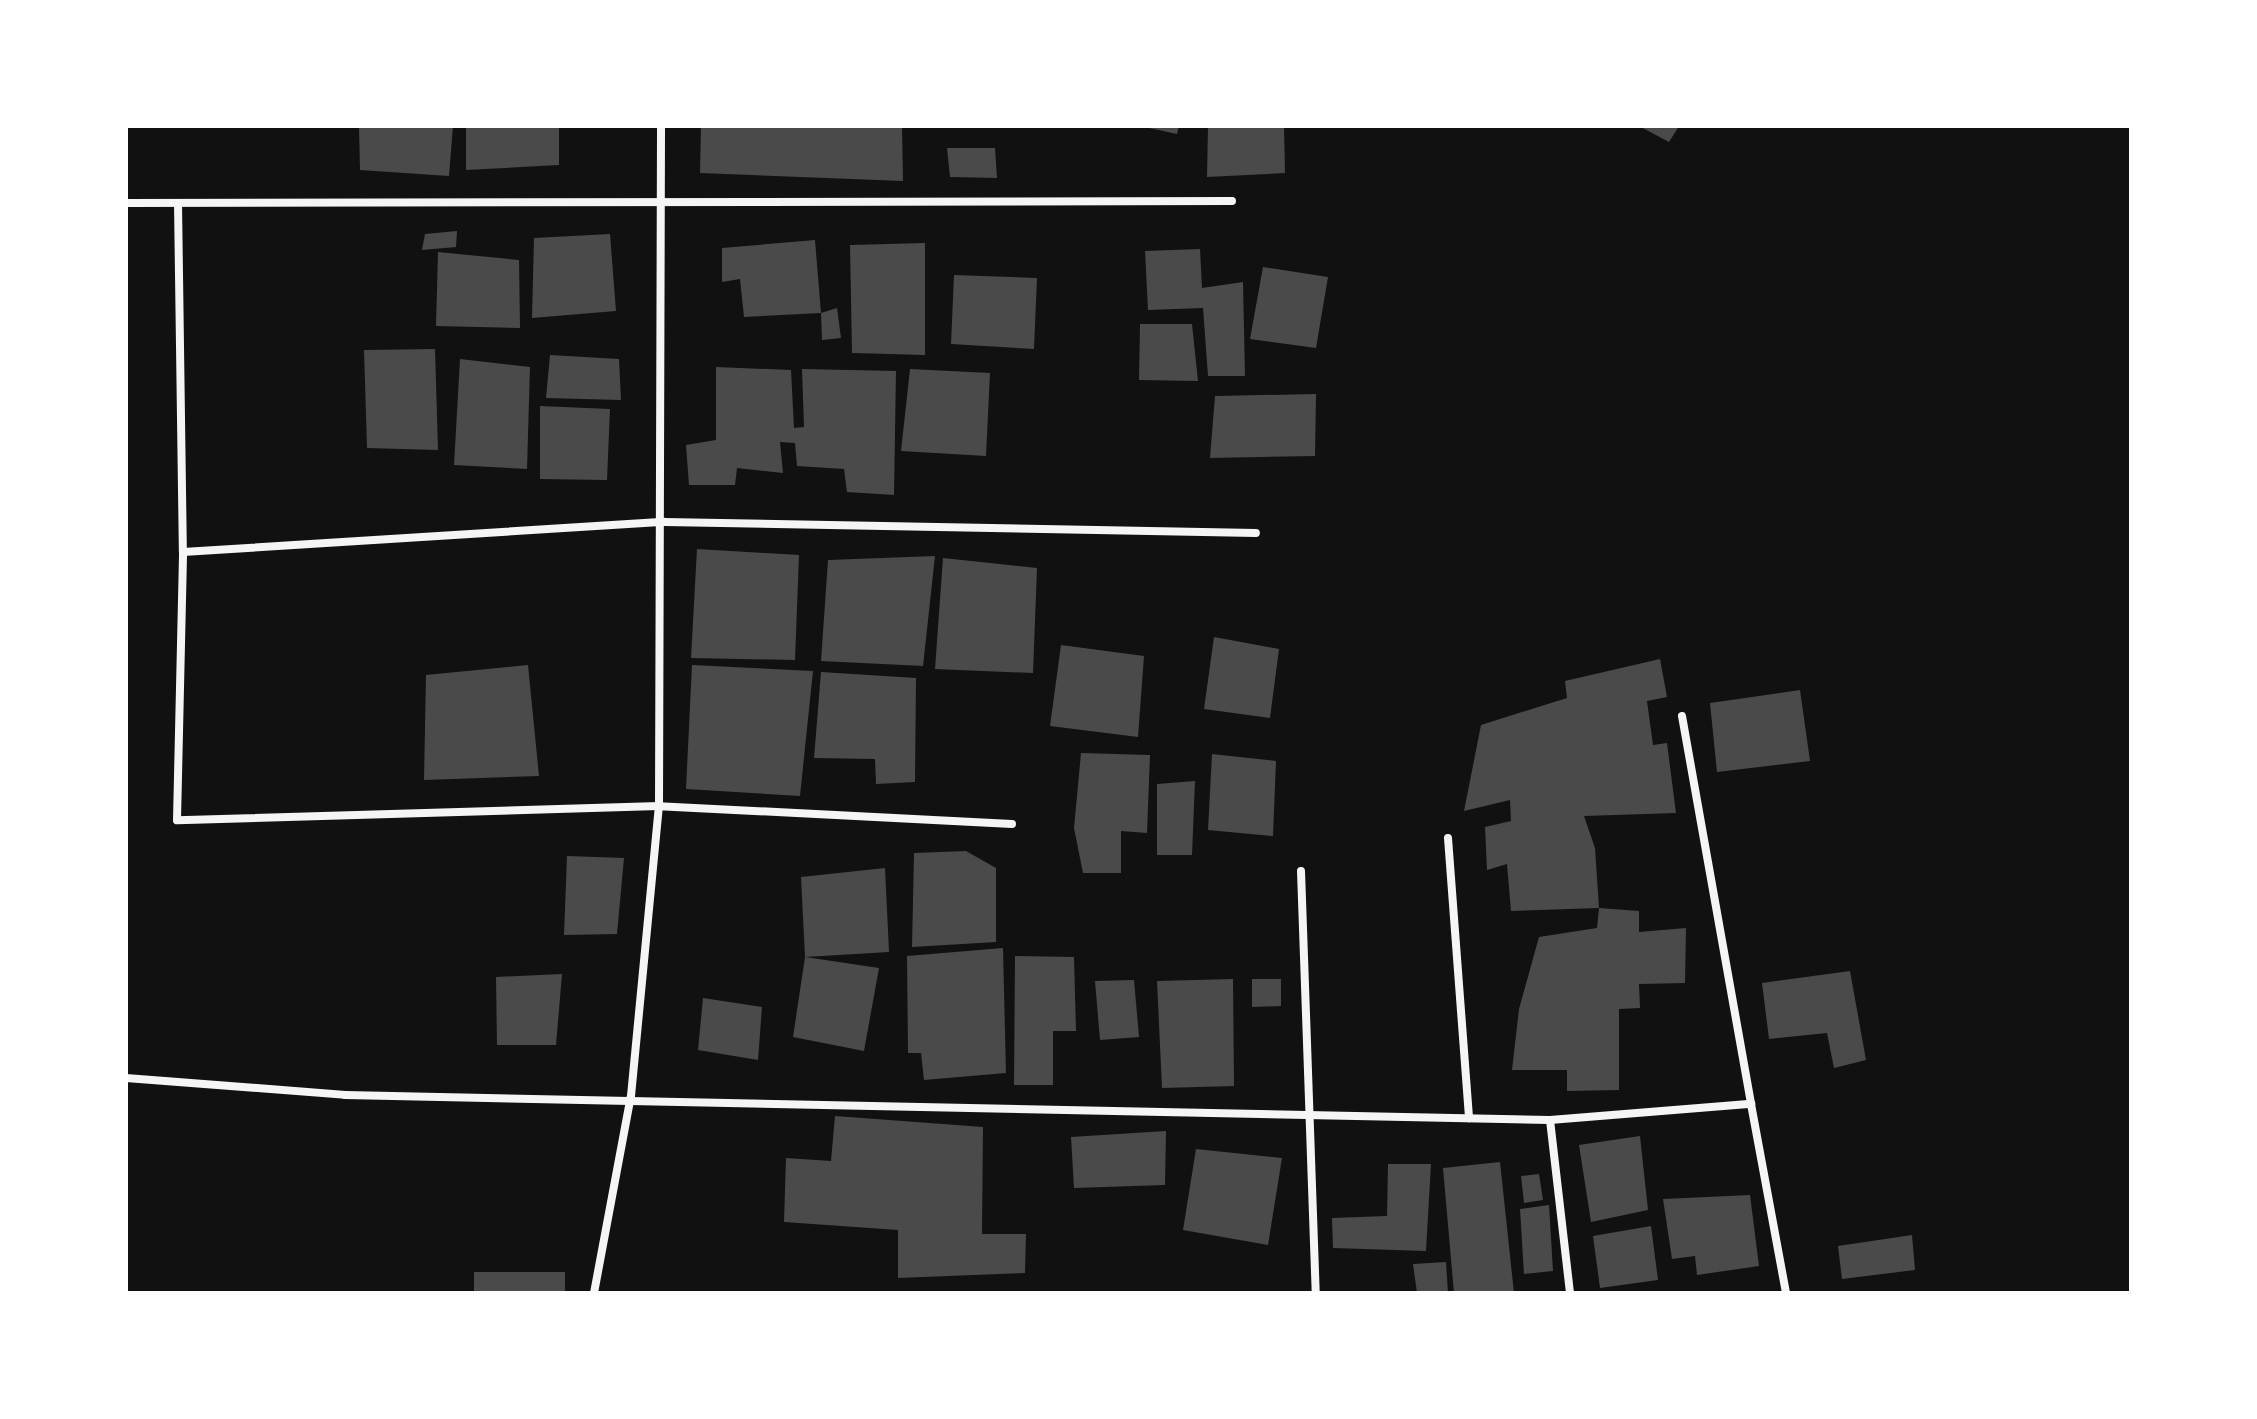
<!DOCTYPE html>
<style>
body{margin:0}
#map{position:relative;width:2257px;height:1419px;overflow:hidden;background:#111;font-family:"PT Sans Narrow",sans-serif}
div>[style]{position:absolute}
.building>*{inset:0;background:#4a4a4a}
.minor>*{height:8px;margin:-4px;padding:0 4px;transform-origin:4px;border-radius:4px;background:#f5f5f5}
span{translate:-50% -50%;white-space:nowrap;text-align:center;line-height:1.15;-webkit-text-stroke:7px #fff;paint-order:stroke}
.frame{position:absolute;inset:0;border:128px solid #fff;pointer-events:none}
</style>
<div id="map">
<div class="building">
<div style="clip-path:polygon(359px 126px,453px 126px,449px 176px,360px 170px)"></div>
<div style="clip-path:polygon(466px 126px,559px 126px,559px 165px,466px 170px)"></div>
<div style="clip-path:polygon(701px 126px,902px 126px,903px 181px,700px 173px)"></div>
<div style="clip-path:polygon(1140px 126px,1179px 126px,1177px 134px)"></div>
<div style="clip-path:polygon(1208px 126px,1284px 126px,1285px 173px,1207px 177px)"></div>
<div style="clip-path:polygon(1639px 126px,1679px 126px,1669px 142px)"></div>
<div style="clip-path:polygon(947px 148px,995px 148px,997px 178px,950px 177px)"></div>
<div style="clip-path:polygon(457px 231px,456px 247px,422px 250px,425px 234px)"></div>
<div style="clip-path:polygon(610px 234px,616px 311px,532px 318px,534px 238px)"></div>
<div style="clip-path:polygon(815px 240px,821px 313px,744px 317px,740px 279px,722px 282px,722px 248px)"></div>
<div style="clip-path:polygon(925px 243px,925px 355px,852px 353px,850px 245px)"></div>
<div style="clip-path:polygon(1200px 249px,1202px 288px,1243px 282px,1245px 376px,1208px 376px,1203px 308px,1148px 310px,1145px 251px)"></div>
<div style="clip-path:polygon(438px 252px,519px 260px,520px 328px,436px 326px)"></div>
<div style="clip-path:polygon(1263px 267px,1328px 277px,1316px 348px,1250px 339px)"></div>
<div style="clip-path:polygon(954px 275px,1037px 278px,1034px 349px,951px 344px)"></div>
<div style="clip-path:polygon(837px 308px,841px 338px,822px 340px,821px 313px)"></div>
<div style="clip-path:polygon(1140px 324px,1192px 324px,1198px 381px,1139px 380px)"></div>
<div style="clip-path:polygon(435px 349px,438px 450px,367px 448px,364px 350px)"></div>
<div style="clip-path:polygon(550px 355px,619px 359px,621px 400px,546px 398px)"></div>
<div style="clip-path:polygon(460px 359px,530px 367px,527px 469px,454px 465px)"></div>
<div style="clip-path:polygon(716px 367px,791px 370px,794px 428px,804px 427px,802px 369px,896px 371px,894px 495px,847px 492px,844px 469px,797px 466px,795px 443px,780px 442px,783px 473px,737px 468px,735px 485px,689px 485px,686px 445px,716px 440px)"></div>
<div style="clip-path:polygon(910px 369px,990px 373px,986px 456px,901px 451px)"></div>
<div style="clip-path:polygon(1316px 394px,1315px 456px,1210px 458px,1215px 396px)"></div>
<div style="clip-path:polygon(540px 406px,610px 409px,607px 480px,540px 479px)"></div>
<div style="clip-path:polygon(697px 549px,799px 555px,795px 660px,691px 658px)"></div>
<div style="clip-path:polygon(935px 556px,923px 666px,821px 661px,828px 560px)"></div>
<div style="clip-path:polygon(943px 558px,1037px 568px,1033px 673px,935px 669px)"></div>
<div style="clip-path:polygon(1214px 637px,1279px 649px,1270px 718px,1204px 709px)"></div>
<div style="clip-path:polygon(1061px 645px,1144px 656px,1138px 737px,1050px 726px)"></div>
<div style="clip-path:polygon(1660px 659px,1667px 697px,1647px 701px,1653px 745px,1667px 743px,1676px 813px,1584px 816px,1595px 848px,1599px 908px,1511px 911px,1507px 864px,1487px 870px,1485px 827px,1511px 821px,1510px 800px,1464px 811px,1481px 725px,1567px 698px,1565px 681px)"></div>
<div style="clip-path:polygon(528px 665px,539px 776px,424px 780px,426px 675px)"></div>
<div style="clip-path:polygon(692px 665px,813px 671px,800px 796px,686px 789px)"></div>
<div style="clip-path:polygon(821px 672px,916px 678px,915px 782px,876px 784px,875px 759px,814px 758px)"></div>
<div style="clip-path:polygon(1800px 690px,1810px 761px,1717px 772px,1710px 703px)"></div>
<div style="clip-path:polygon(1081px 753px,1150px 755px,1147px 833px,1121px 831px,1121px 873px,1083px 873px,1074px 828px)"></div>
<div style="clip-path:polygon(1212px 754px,1276px 761px,1273px 836px,1208px 830px)"></div>
<div style="clip-path:polygon(1195px 781px,1192px 855px,1157px 855px,1157px 784px)"></div>
<div style="clip-path:polygon(966px 851px,996px 868px,996px 942px,912px 947px,914px 853px)"></div>
<div style="clip-path:polygon(567px 856px,624px 858px,617px 934px,564px 935px)"></div>
<div style="clip-path:polygon(885px 868px,889px 952px,805px 957px,801px 877px)"></div>
<div style="clip-path:polygon(1599px 908px,1639px 911px,1639px 932px,1686px 928px,1685px 983px,1639px 984px,1640px 1008px,1619px 1009px,1619px 1090px,1567px 1091px,1567px 1070px,1512px 1070px,1519px 1009px,1539px 937px,1597px 928px)"></div>
<div style="clip-path:polygon(1003px 948px,1006px 1073px,924px 1080px,921px 1053px,908px 1053px,907px 956px)"></div>
<div style="clip-path:polygon(1015px 956px,1074px 957px,1076px 1031px,1053px 1031px,1053px 1085px,1014px 1085px)"></div>
<div style="clip-path:polygon(805px 957px,879px 968px,864px 1051px,793px 1037px)"></div>
<div style="clip-path:polygon(1850px 971px,1866px 1060px,1834px 1068px,1827px 1033px,1769px 1039px,1762px 983px)"></div>
<div style="clip-path:polygon(562px 974px,556px 1045px,497px 1045px,496px 977px)"></div>
<div style="clip-path:polygon(1233px 979px,1234px 1086px,1162px 1088px,1157px 981px)"></div>
<div style="clip-path:polygon(1252px 979px,1281px 979px,1281px 1006px,1252px 1007px)"></div>
<div style="clip-path:polygon(1134px 980px,1139px 1037px,1100px 1040px,1095px 981px)"></div>
<div style="clip-path:polygon(703px 998px,762px 1007px,758px 1060px,698px 1050px)"></div>
<div style="clip-path:polygon(835px 1116px,983px 1127px,982px 1234px,1026px 1234px,1025px 1273px,898px 1278px,898px 1230px,784px 1222px,786px 1158px,831px 1161px)"></div>
<div style="clip-path:polygon(1166px 1131px,1165px 1185px,1074px 1188px,1071px 1137px)"></div>
<div style="clip-path:polygon(1640px 1136px,1648px 1210px,1591px 1222px,1579px 1145px)"></div>
<div style="clip-path:polygon(1196px 1149px,1282px 1158px,1268px 1245px,1183px 1230px)"></div>
<div style="clip-path:polygon(1500px 1162px,1514px 1293px,1454px 1293px,1443px 1168px)"></div>
<div style="clip-path:polygon(1388px 1164px,1431px 1164px,1426px 1251px,1333px 1248px,1332px 1218px,1387px 1216px)"></div>
<div style="clip-path:polygon(1539px 1174px,1543px 1200px,1524px 1203px,1521px 1176px)"></div>
<div style="clip-path:polygon(1750px 1195px,1759px 1266px,1697px 1275px,1695px 1256px,1672px 1259px,1663px 1199px)"></div>
<div style="clip-path:polygon(1549px 1205px,1553px 1271px,1524px 1274px,1520px 1209px)"></div>
<div style="clip-path:polygon(1651px 1226px,1658px 1280px,1600px 1288px,1593px 1236px)"></div>
<div style="clip-path:polygon(1912px 1235px,1915px 1270px,1842px 1279px,1838px 1246px)"></div>
<div style="clip-path:polygon(1446px 1262px,1448px 1293px,1417px 1293px,1413px 1264px)"></div>
<div style="clip-path:polygon(474px 1272px,565px 1272px,565px 1293px,474px 1293px)"></div>
</div>
<div class="minor">
<div style="left:126px;top:203px;width:1106px;rotate:-0.1deg"></div>
<div style="left:178px;top:203px;width:349px;rotate:89.2deg"></div>
<div style="left:1682px;top:716px;width:394px;rotate:79.9deg"></div>
<div style="left:1012px;top:824px;width:353px;rotate:-177.1deg"></div>
<div style="left:659px;top:806px;width:482px;rotate:178.3deg"></div>
<div style="left:177px;top:820px;width:268px;rotate:-88.7deg"></div>
<div style="left:183px;top:552px;width:482px;rotate:-3.6deg"></div>
<div style="left:664px;top:522px;width:592px;rotate:1.06deg"></div>
<div style="left:1448px;top:838px;width:281px;rotate:85.7deg"></div>
<div style="left:1301px;top:871px;width:422px;rotate:88deg"></div>
<div style="left:126px;top:1078px;width:220px;rotate:4.4deg"></div>
<div style="left:345px;top:1095px;width:1205px;rotate:1.19deg"></div>
<div style="left:1550px;top:1120px;width:174px;rotate:83.4deg"></div>
<div style="left:1550px;top:1120px;width:202px;rotate:-4.6deg"></div>
<div style="left:1751px;top:1104px;width:192px;rotate:79.5deg"></div>
<div style="left:594px;top:1293px;width:200px;rotate:-79.4deg"></div>
<div style="left:631px;top:1096px;width:291px;rotate:-84.5deg"></div>
<div style="left:659px;top:806px;width:680px;rotate:-89.83deg"></div>
</div>
<div class="frame"></div>
</div>
